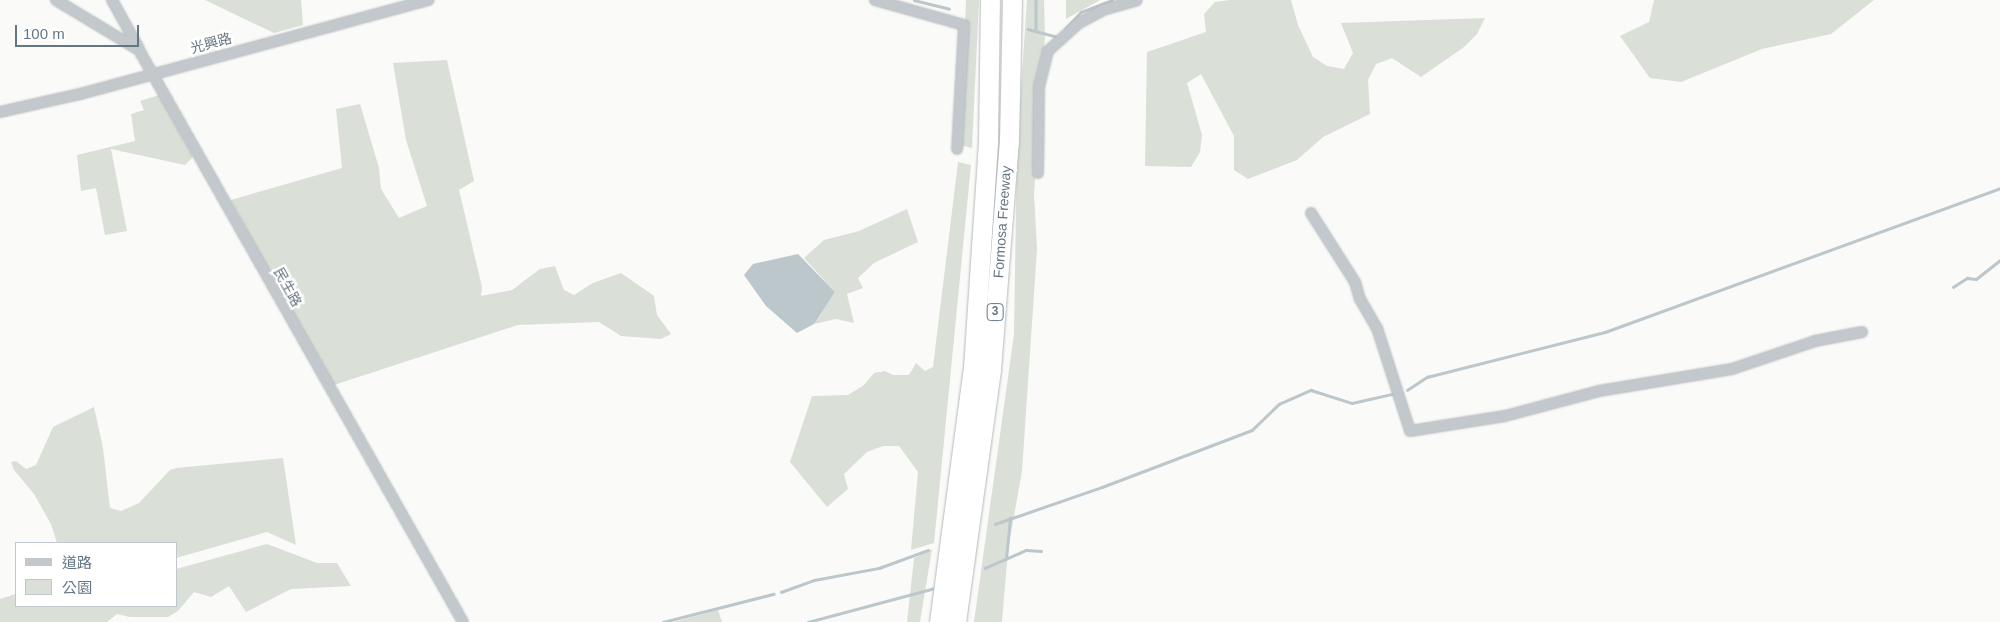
<!DOCTYPE html>
<meta charset="utf-8">
<style>
body{margin:0}
#map{position:relative;width:2000px;height:622px;overflow:hidden;background:#fafaf8;font-family:Arial,"Noto Sans TC",sans-serif}
div>[style]{position:absolute}
.green>*{inset:0;background:#dadfd7}
.water>*{inset:0;background:#bbc7cb}
.stream>*{height:2.5px;margin:-1.25px;padding:0 1.25px;transform-origin:1.25px;border-radius:1.25px;background:#bbc7cb}
.roads{filter:drop-shadow(0 0 1px #b4b9bd) drop-shadow(0 0 1px #b4b9bd)}
.street>*{height:10px;margin:-5px;padding:0 5px;transform-origin:5px;border-radius:5px;background:#c3c8cc}
.highway>*{height:19px;margin:-9.5px;padding:0 9.5px;transform-origin:9.5px;border-radius:9.5px;background:#fff}
span{translate:-50% -50%;white-space:nowrap;text-align:center;line-height:1.15;-webkit-text-stroke:5px #fff;paint-order:stroke}
.shield-label span{padding:1px 4px;background:#fff;border:1px solid;border-radius:4px;-webkit-text-stroke-width:0}
.shield-label{font-size:12px;color:#657683;font-weight:700}
.street-label{font-size:14px;color:#657683}
.legend{position:absolute;left:15px;top:542px;width:162px;height:65px;box-sizing:border-box;background:#fff;border:1px solid #c1c8cd;margin:0;padding:6px 9px;list-style:none;font-size:15px;color:#657683}
.legend li{display:flex;align-items:center;gap:10px;height:25px}
.legend b{width:25px;border:1px solid #c1c8cd}
.scale{position:absolute;left:15px;top:25px;width:124px;height:22px;box-sizing:border-box;border:2px solid #657683;border-top:0;padding-left:6px;font-size:15px;line-height:18px;white-space:nowrap;color:#657683;-webkit-text-stroke:4px #fff;paint-order:stroke}
</style>
<div id="map">
<div class="green">
<div style="clip-path:polygon(205px 0,301px 0,303px 25px,274px 33px)"></div>
<div style="clip-path:polygon(966px 0,979px 0,972px 148px,960px 145px)"></div>
<div style="clip-path:polygon(1027px 0,1044px 0,1045px 36px,1034px 194px,1037px 249px,1022px 471px,1008px 550px,1002px 622px,974px 622px,1014px 334px,1017px 148px)"></div>
<div style="clip-path:polygon(1066px 0,1100px 0,1066px 19px)"></div>
<div style="clip-path:polygon(1230px 0,1291px 0,1298px 25px,1313px 57px,1327px 66px,1344px 69px,1353px 53px,1341px 23px,1485px 18px,1477px 34px,1464px 47px,1421px 77px,1392px 58px,1376px 64px,1368px 80px,1370px 114px,1323px 137px,1297px 160px,1248px 179px,1234px 170px,1234px 136px,1201px 74px,1187px 83px,1202px 135px,1200px 152px,1191px 167px,1145px 166px,1147px 52px,1206px 32px,1204px 14px,1215px 2px)"></div>
<div style="clip-path:polygon(1654px 0,1874px 0,1831px 34px,1762px 49px,1681px 82px,1650px 78px,1620px 36px,1649px 22px)"></div>
<div style="clip-path:polygon(447px 60px,474px 181px,459px 190px,482px 287px,481px 296px,512px 290px,540px 269px,555px 266px,564px 290px,574px 295px,593px 283px,621px 273px,654px 296px,657px 315px,671px 334px,661px 339px,621px 336px,599px 322px,518px 325px,331px 386px,231px 200px,342px 168px,336px 109px,360px 104px,379px 168px,381px 189px,399px 218px,427px 206px,406px 140px,393px 63px)"></div>
<div style="clip-path:polygon(159px 95px,193px 157px,185px 165px,111px 149px,127px 231px,105px 235px,96px 188px,81px 191px,77px 155px,135px 141px,131px 114px,144px 110px,140px 101px)"></div>
<div style="clip-path:polygon(958px 162px,971px 165px,934px 543px,911px 550px,918px 472px,899px 446px,883px 446px,867px 452px,844px 474px,848px 489px,827px 507px,790px 462px,812px 396px,848px 395px,864px 385px,874px 373px,885px 371px,893px 375px,909px 375px,916px 363px,925px 371px,933px 367px)"></div>
<div style="clip-path:polygon(907px 209px,918px 242px,874px 263px,858px 278px,863px 288px,847px 294px,854px 323px,836px 319px,814px 324px,835px 292px,804px 258px,824px 240px,859px 231px)"></div>
<div style="clip-path:polygon(94px 407px,103px 448px,110px 508px,121px 511px,139px 503px,170px 470px,176px 468px,283px 458px,296px 545px,267px 532px,176px 558px,176px 543px,57px 543px,51px 524px,34px 494px,14px 470px,11px 462px,16px 461px,26px 469px,36px 465px,53px 427px)"></div>
<div style="clip-path:polygon(267px 544px,317px 563px,337px 563px,351px 586px,291px 589px,246px 612px,229px 586px,211px 597px,194px 592px,178px 611px,168px 617px,130px 617px,117px 614px,107px 622px,0 622px,0 599px,16px 594px,16px 606px,176px 606px,176px 569px)"></div>
<div style="clip-path:polygon(932px 549px,920px 622px,907px 622px,914px 558px)"></div>
<div style="clip-path:polygon(718px 610px,722px 622px,674px 622px)"></div>
</div>
<div class="water">
<div style="clip-path:polygon(798px 254px,835px 292px,814px 324px,797px 333px,766px 306px,744px 275px,753px 264px)"></div>
</div>
<div class="stream">
<div style="left:914px;top:0;width:36px;rotate:14deg"></div>
<div style="left:1036px;top:0;width:31px;rotate:90deg"></div>
<div style="left:1028px;top:29px;width:31px;rotate:15deg"></div>
<div style="left:1065px;top:29px;width:23px;rotate:-47deg"></div>
<div style="left:1081px;top:12px;width:33px;rotate:-21deg"></div>
<div style="left:1953px;top:287px;width:17px;rotate:-33deg"></div>
<div style="left:1967px;top:278px;width:9px;rotate:6deg"></div>
<div style="left:1976px;top:279px;width:31px;rotate:-38deg"></div>
<div style="left:1407px;top:390px;width:24px;rotate:-33deg"></div>
<div style="left:1427px;top:377px;width:184px;rotate:-14.2deg"></div>
<div style="left:1605px;top:332px;width:420px;rotate:-20deg"></div>
<div style="left:995px;top:524px;width:113px;rotate:-19.1deg"></div>
<div style="left:1102px;top:487px;width:160px;rotate:-20.8deg"></div>
<div style="left:1252px;top:430px;width:37px;rotate:-44deg"></div>
<div style="left:1279px;top:404px;width:35px;rotate:-24deg"></div>
<div style="left:1311px;top:390px;width:43px;rotate:17.6deg"></div>
<div style="left:1352px;top:403px;width:41px;rotate:-12.7deg"></div>
<div style="left:1006px;top:559px;width:41px;rotate:-84.4deg"></div>
<div style="left:985px;top:568px;width:45px;rotate:-23.7deg"></div>
<div style="left:1026px;top:550px;width:15px;rotate:4deg"></div>
<div style="left:781px;top:592px;width:35px;rotate:-20deg"></div>
<div style="left:814px;top:580px;width:66px;rotate:-10.5deg"></div>
<div style="left:879px;top:568px;width:52px;rotate:-20.2deg"></div>
<div style="left:663px;top:622px;width:114px;rotate:-14.3deg"></div>
<div style="left:808px;top:622px;width:131px;rotate:-15deg"></div>
</div>
<div class="roads">
<div class="street">
<div style="left:56px;top:0;width:97px;rotate:31.1deg"></div>
<div style="left:139px;top:50px;width:657px;rotate:60.47deg"></div>
<div style="left:112px;top:0;width:54px;rotate:61deg"></div>
<div style="left:875px;top:0;width:92px;rotate:15.7deg"></div>
<div style="left:964px;top:25px;width:124px;rotate:93.2deg"></div>
<div style="left:0;top:112px;width:82px;rotate:-12.7deg"></div>
<div style="left:80px;top:94px;width:361px;rotate:-15.1deg"></div>
<div style="left:1038px;top:173px;width:86px;rotate:-89.3deg"></div>
<div style="left:1039px;top:87px;width:37px;rotate:-76deg"></div>
<div style="left:1048px;top:51px;width:42px;rotate:-42.1deg"></div>
<div style="left:1079px;top:23px;width:27px;rotate:-28deg"></div>
<div style="left:1103px;top:10px;width:35px;rotate:-16deg"></div>
<div style="left:1311px;top:213px;width:82px;rotate:57.5deg"></div>
<div style="left:1355px;top:282px;width:18px;rotate:74deg"></div>
<div style="left:1360px;top:299px;width:34px;rotate:60deg"></div>
<div style="left:1377px;top:328px;width:108px;rotate:72.2deg"></div>
<div style="left:1410px;top:431px;width:96px;rotate:-9deg"></div>
<div style="left:1505px;top:416px;width:97px;rotate:-14.9deg"></div>
<div style="left:1599px;top:391px;width:135px;rotate:-9.4deg"></div>
<div style="left:1732px;top:369px;width:88px;rotate:-18.6deg"></div>
<div style="left:1815px;top:341px;width:48px;rotate:-10.8deg"></div>
</div>
<div class="highway">
<div style="left:939px;top:622px;width:256px;rotate:-82.4deg"></div>
<div style="left:973px;top:368px;width:228px;rotate:-86.2deg"></div>
<div style="left:988px;top:140px;width:140px;rotate:-89.2deg"></div>
<div style="left:956px;top:622px;width:255px;rotate:-82.1deg"></div>
<div style="left:991px;top:369px;width:229px;rotate:-85.5deg"></div>
<div style="left:1009px;top:141px;width:141px;rotate:-88.8deg"></div>
</div>
</div>
<div class="shield-label">
<span style="left:995px;top:312px">3</span>
</div>
<div class="street-label">
<span style="left:211px;top:43px;rotate:-15deg">光興路</span>
<span style="left:1002px;top:222px;rotate:-86deg">Formosa Freeway</span>
<span style="left:288px;top:287px;rotate:61deg">民生路</span>
</div>
<ul class="legend">
<li><b style="height:6px;background:#c3c8cc"></b>道路</li>
<li><b style="height:14px;background:#dadfd7"></b>公園</li>
</ul>
<div class="scale">100 m</div>
</div>
